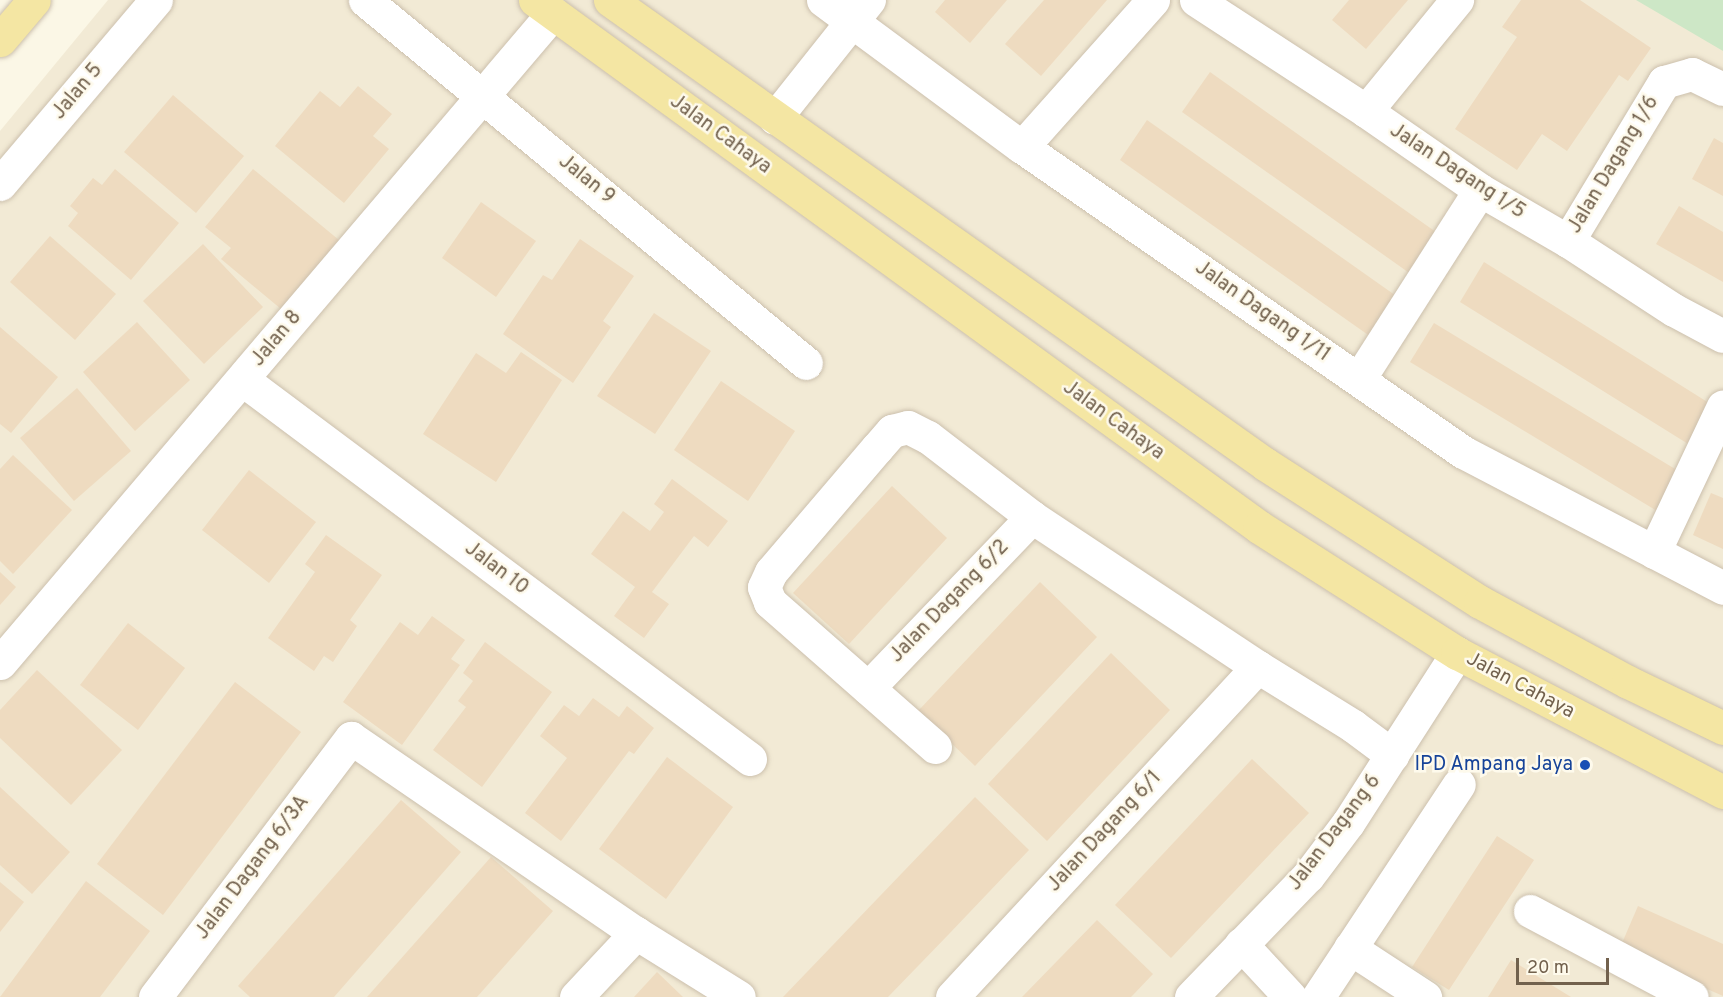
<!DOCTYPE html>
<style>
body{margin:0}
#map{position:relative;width:1723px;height:997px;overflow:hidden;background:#fbf7e6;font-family:Overpass,sans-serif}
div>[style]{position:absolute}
.residential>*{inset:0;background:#f2ead5}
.green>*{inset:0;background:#cde7c6}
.building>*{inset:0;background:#eedbc0}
.roads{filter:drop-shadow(0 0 2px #ccc0ad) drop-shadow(0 0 2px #ccc0ad)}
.minor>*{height:33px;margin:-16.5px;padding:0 16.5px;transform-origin:16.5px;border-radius:16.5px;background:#fff}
.major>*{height:33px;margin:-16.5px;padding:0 16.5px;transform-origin:16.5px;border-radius:16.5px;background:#f4e6a3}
.dots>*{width:16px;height:16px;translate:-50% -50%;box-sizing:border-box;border:3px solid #fefaec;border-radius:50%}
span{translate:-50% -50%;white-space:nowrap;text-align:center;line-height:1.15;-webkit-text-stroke:5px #fefaec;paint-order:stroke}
.street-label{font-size:20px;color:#72614d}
.transit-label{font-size:20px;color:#164399}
.right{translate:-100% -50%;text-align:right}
.scale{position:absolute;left:1516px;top:958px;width:93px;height:27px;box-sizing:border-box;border:3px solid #72614d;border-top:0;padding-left:8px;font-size:18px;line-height:21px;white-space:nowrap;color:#72614d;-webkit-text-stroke:4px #fefaec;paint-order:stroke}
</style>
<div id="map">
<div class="residential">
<div style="clip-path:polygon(108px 0,1723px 0,1723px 997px,0 997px,0 131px)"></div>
</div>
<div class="green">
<div style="clip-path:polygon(1636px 0,1723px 0,1723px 51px)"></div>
</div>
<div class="building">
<div style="clip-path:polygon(945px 0,1007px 0,970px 43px,935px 12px)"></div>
<div style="clip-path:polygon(1044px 0,1107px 0,1041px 76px,1005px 44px)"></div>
<div style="clip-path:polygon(1349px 0,1408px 0,1366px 49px,1332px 20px)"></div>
<div style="clip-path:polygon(1521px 0,1580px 0,1651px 48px,1628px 81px,1619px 75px,1567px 151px,1542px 134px,1517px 170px,1455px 129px,1517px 37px,1502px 27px)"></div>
<div style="clip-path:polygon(1210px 72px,1450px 242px,1422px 282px,1182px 112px)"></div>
<div style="clip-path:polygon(358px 86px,392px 114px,373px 136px,389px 149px,344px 203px,275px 146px,320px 91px,340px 107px)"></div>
<div style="clip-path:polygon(173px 95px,244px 156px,196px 213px,124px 152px)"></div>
<div style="clip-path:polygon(1147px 120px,1409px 305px,1381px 344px,1120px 160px)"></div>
<div style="clip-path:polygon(1714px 138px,1723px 143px,1723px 196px,1692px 179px)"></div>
<div style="clip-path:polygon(115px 169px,179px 223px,131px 280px,68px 226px,78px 213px,70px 206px,93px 178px,102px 185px)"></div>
<div style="clip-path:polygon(253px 169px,339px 240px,281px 309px,221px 259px,231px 248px,205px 227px)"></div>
<div style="clip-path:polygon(481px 202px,536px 241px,496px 297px,442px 258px)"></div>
<div style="clip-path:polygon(1679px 206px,1723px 232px,1723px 282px,1656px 244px)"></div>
<div style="clip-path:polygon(50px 236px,116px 294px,75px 340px,10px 282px)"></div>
<div style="clip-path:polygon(580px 239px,634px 276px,603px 321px,611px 327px,573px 383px,503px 334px,543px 275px,552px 280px)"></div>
<div style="clip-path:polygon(203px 244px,263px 307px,204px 364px,143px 301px)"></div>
<div style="clip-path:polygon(1484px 262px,1717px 408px,1693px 447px,1460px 302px)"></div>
<div style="clip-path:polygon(654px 313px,711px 351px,655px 434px,597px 396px)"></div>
<div style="clip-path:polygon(137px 322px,190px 380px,135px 431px,83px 372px)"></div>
<div style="clip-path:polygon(1434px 323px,1685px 475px,1662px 514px,1410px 362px)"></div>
<div style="clip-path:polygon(0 327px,58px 377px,11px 433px,0 424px)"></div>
<div style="clip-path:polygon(521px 352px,562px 380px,496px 482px,423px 434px,476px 353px,506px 373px)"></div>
<div style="clip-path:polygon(721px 381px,795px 431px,748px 501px,674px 450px)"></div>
<div style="clip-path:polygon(77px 388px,131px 451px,74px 501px,20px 438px)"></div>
<div style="clip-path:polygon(13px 455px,72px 510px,13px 574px,0 561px,0 469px)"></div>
<div style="clip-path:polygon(249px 470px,316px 522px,269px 583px,202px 530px)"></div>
<div style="clip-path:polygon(672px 479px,728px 521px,708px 547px,694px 536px,652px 592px,669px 604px,644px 638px,614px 616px,635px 587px,591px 554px,623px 511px,650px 531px,664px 512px,654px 504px)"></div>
<div style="clip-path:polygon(892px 486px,947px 538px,849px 644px,793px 593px)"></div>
<div style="clip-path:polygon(1711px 493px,1723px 498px,1723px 549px,1693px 535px)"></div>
<div style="clip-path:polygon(326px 535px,382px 575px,350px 620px,357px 626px,333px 662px,324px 656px,314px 671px,268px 638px,315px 572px,305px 564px)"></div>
<div style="clip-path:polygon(0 572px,16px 587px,0 605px)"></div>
<div style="clip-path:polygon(1040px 582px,1097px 637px,975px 766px,918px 711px)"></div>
<div style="clip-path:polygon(432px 616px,465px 640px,451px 659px,460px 665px,402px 745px,343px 702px,400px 622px,418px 635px)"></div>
<div style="clip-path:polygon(128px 623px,185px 668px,138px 730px,80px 685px)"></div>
<div style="clip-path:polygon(485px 642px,552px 692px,482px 787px,433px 750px,466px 707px,458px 701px,473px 681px,463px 673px)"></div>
<div style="clip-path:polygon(1111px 653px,1170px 710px,1047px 841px,988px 784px)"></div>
<div style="clip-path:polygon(37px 670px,122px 750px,71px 805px,0 738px,0 710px)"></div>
<div style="clip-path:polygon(235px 682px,301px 732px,163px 915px,97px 864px)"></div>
<div style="clip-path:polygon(593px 698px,619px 717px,627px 706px,654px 728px,634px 754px,629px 751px,561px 841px,525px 813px,567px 758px,540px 736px,564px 705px,579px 716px)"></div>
<div style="clip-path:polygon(667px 757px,733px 807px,666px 899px,599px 849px)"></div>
<div style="clip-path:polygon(1252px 759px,1309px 813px,1171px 958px,1115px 905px)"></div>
<div style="clip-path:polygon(0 787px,70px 852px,32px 894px,0 865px)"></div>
<div style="clip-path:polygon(975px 797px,1029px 850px,949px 934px,888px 997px,783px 997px)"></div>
<div style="clip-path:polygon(401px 800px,461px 852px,334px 997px,250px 997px,238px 986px)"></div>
<div style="clip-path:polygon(1497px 836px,1534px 860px,1449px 990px,1412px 967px)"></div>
<div style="clip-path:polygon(491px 857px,553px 911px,477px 997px,367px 997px)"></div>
<div style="clip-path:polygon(86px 881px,150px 931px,100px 997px,0 997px)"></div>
<div style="clip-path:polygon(0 882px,24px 902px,0 932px)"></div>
<div style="clip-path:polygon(1638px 906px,1723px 944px,1723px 996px,1619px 950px)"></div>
<div style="clip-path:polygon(1097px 920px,1153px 974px,1133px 995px,1131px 997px,1022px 997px)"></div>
<div style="clip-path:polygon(1511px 960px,1571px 997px,1488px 997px)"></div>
<div style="clip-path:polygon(657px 972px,683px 997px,634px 997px)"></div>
</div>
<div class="roads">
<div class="minor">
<div style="left:365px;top:0;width:571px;rotate:39.46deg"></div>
<div style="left:823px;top:0;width:247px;rotate:36.5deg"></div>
<div style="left:1022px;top:147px;width:536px;rotate:34.67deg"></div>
<div style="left:1463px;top:452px;width:293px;rotate:27.6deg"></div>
<div style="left:1196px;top:0;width:203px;rotate:33.1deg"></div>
<div style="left:1366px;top:111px;width:139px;rotate:34.7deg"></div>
<div style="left:1480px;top:190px;width:102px;rotate:30.1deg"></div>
<div style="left:1568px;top:241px;width:126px;rotate:33.1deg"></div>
<div style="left:1674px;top:310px;width:55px;rotate:28deg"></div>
<div style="left:1366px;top:111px;width:144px;rotate:-50.7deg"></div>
<div style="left:775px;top:118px;width:151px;rotate:-51.5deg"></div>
<div style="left:1022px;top:147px;width:197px;rotate:-48.3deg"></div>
<div style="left:0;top:184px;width:241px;rotate:-49.7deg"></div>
<div style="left:1568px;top:241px;width:186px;rotate:-58.9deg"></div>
<div style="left:1664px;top:82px;width:29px;rotate:-16deg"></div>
<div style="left:1692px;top:74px;width:34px;rotate:26deg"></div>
<div style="left:1359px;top:379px;width:224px;rotate:-57.4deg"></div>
<div style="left:243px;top:380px;width:633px;rotate:36.78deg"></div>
<div style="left:1654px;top:552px;width:161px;rotate:-64.7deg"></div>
<div style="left:0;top:663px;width:853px;rotate:-49.61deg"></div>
<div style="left:868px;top:688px;width:237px;rotate:-46.2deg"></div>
<div style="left:935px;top:747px;width:220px;rotate:-138.7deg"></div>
<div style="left:770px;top:602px;width:16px;rotate:-112deg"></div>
<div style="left:764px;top:587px;width:17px;rotate:-65deg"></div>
<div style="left:771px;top:572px;width:163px;rotate:-49.5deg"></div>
<div style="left:877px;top:448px;width:23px;rotate:-49deg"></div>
<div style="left:892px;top:431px;width:16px;rotate:-14deg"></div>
<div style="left:908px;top:427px;width:22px;rotate:27deg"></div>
<div style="left:928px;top:437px;width:131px;rotate:37.6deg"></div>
<div style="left:1032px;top:517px;width:271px;rotate:33.6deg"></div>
<div style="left:1258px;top:667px;width:112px;rotate:31.8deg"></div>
<div style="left:1353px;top:726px;width:49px;rotate:36.6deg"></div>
<div style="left:1530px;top:911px;width:183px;rotate:28deg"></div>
<div style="left:1241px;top:944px;width:72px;rotate:47.2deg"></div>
<div style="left:1350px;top:948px;width:90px;rotate:33.2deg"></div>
<div style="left:155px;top:997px;width:325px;rotate:-52.9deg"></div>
<div style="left:351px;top:738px;width:345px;rotate:34.4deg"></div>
<div style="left:636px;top:933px;width:121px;rotate:31.9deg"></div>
<div style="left:576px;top:997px;width:88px;rotate:-46.8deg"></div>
<div style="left:952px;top:997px;width:450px;rotate:-47.2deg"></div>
<div style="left:1191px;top:997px;width:168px;rotate:-46deg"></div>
<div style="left:1308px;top:876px;width:66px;rotate:-53deg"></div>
<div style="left:1348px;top:823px;width:202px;rotate:-57.3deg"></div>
<div style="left:1318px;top:997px;width:255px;rotate:-56.5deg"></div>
</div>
<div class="major">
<div style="left:535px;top:0;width:895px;rotate:36.05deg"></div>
<div style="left:1259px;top:527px;width:235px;rotate:32.5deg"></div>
<div style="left:1457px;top:653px;width:300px;rotate:27.6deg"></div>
<div style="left:610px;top:0;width:803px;rotate:35.31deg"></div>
<div style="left:1265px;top:464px;width:255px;rotate:32.7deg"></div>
<div style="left:1480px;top:602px;width:168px;rotate:28.4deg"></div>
<div style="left:1628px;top:682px;width:106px;rotate:25.8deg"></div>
<div style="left:0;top:40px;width:52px;rotate:-49.6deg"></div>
</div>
</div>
<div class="dots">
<div style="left:1585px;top:765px;background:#1a4fb4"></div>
</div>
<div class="street-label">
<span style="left:78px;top:92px;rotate:-50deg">Jalan 5</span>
<span style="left:720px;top:135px;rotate:36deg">Jalan Cahaya</span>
<span style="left:1614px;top:165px;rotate:-59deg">Jalan Dagang 1/6</span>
<span style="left:1457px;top:172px;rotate:33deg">Jalan Dagang 1/5</span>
<span style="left:586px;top:180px;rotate:39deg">Jalan 9</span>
<span style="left:1262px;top:312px;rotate:35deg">Jalan Dagang 1/11</span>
<span style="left:277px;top:339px;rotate:-50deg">Jalan 8</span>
<span style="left:1113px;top:421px;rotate:36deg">Jalan Cahaya</span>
<span style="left:496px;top:569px;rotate:37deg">Jalan 10</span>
<span style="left:950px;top:602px;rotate:-46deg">Jalan Dagang 6/2</span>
<span style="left:1520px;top:686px;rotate:28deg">Jalan Cahaya</span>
<span style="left:1105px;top:832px;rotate:-47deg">Jalan Dagang 6/1</span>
<span style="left:1335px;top:833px;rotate:-53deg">Jalan Dagang 6</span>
<span style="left:253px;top:868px;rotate:-53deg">Jalan Dagang 6/3A</span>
</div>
<div class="transit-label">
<span class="right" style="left:1573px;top:765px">IPD Ampang Jaya</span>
</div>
<div class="scale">20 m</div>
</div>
